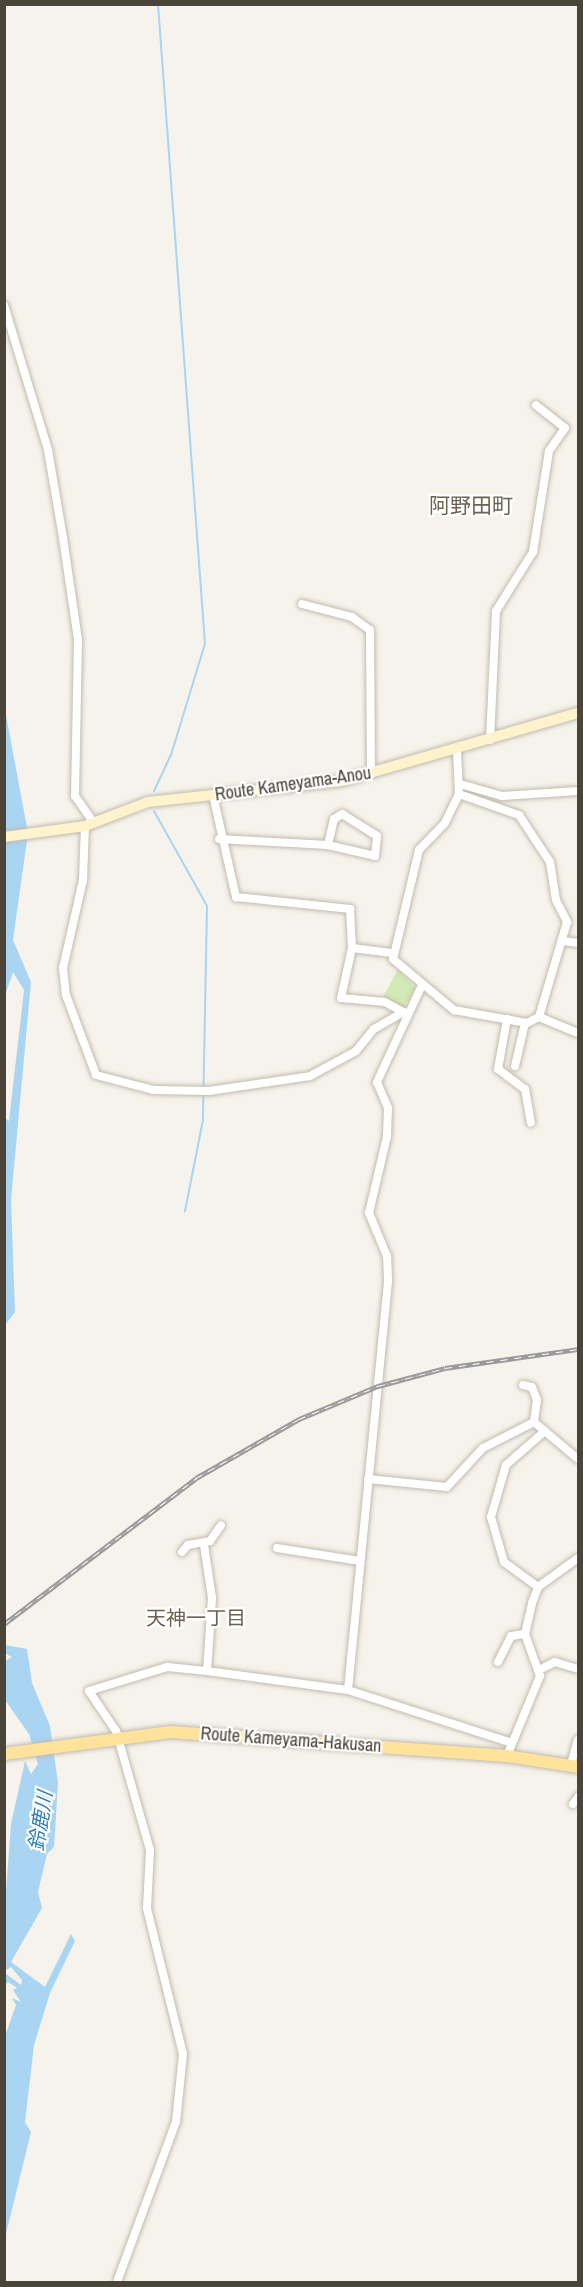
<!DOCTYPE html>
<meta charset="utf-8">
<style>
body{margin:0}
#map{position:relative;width:583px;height:2287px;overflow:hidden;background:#f6f3ec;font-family:"Archivo Narrow","Noto Sans JP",sans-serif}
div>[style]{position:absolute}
.green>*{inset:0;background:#d2eab5}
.water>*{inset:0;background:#a9d4f2}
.stream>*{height:2px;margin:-1px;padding:0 1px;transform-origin:1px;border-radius:1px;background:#a9d4f2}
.roads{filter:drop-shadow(0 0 2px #c2bbae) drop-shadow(0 0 2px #c2bbae)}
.minor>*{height:8px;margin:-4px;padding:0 4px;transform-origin:4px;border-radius:4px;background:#fff}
.secondary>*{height:10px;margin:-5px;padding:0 5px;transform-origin:5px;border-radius:5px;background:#fff3cd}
.primary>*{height:12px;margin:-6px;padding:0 6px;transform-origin:6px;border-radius:6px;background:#ffe39c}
.rail>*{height:4.5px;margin-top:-2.25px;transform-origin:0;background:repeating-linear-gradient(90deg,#fff 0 7px,#9a9a9a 0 14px);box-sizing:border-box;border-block:2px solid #9a9a9a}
span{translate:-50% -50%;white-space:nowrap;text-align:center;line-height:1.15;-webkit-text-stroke:4.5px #fff;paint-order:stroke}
.street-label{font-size:18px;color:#4b4439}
.neighbourhood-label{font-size:20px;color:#6e6250}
.water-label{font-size:20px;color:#2e7ab2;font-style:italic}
.quarter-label{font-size:21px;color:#6e6250}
.frame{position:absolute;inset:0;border:6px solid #4b4439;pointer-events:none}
</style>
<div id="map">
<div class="green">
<div style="clip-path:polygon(398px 969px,416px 989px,403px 1008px,383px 997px)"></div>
</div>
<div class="water">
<div style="clip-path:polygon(4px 704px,28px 833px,13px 940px,31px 982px,11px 1200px,15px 1312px,5px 1325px,5px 1118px,9px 1121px,24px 990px,13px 972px,5px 996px)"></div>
<div style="clip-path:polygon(5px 1645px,27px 1649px,32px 1683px,50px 1726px,58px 1783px,54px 1847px,47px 1854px,38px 1892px,42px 1908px,11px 1962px,45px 1987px,71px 1934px,75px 1941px,50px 1993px,34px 2045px,25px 2122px,31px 2132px,5px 2238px,5px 2036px,16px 2005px,12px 1998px,21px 2002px,13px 1990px,17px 1988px,8px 1982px,5px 1986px,5px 1973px,21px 1985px,22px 1980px,11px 1967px,5px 1971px,5px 1905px,11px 1824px,25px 1761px,31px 1774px,38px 1764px,29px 1734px,5px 1700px,5px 1661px,12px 1657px,5px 1653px)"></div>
</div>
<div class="stream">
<div style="left:154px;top:791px;width:40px;rotate:-65deg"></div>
<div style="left:171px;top:755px;width:116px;rotate:-73deg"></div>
<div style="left:205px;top:644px;width:642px;rotate:-94.2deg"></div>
<div style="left:154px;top:811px;width:109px;rotate:60.8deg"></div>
<div style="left:207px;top:906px;width:214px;rotate:91.1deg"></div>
<div style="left:203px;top:1120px;width:93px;rotate:101.2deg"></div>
</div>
<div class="roads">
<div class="minor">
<div style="left:4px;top:305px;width:152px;rotate:73.1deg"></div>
<div style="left:48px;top:450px;width:89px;rotate:80.3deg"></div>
<div style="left:63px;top:538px;width:103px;rotate:81.6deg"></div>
<div style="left:78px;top:640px;width:156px;rotate:91.1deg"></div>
<div style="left:75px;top:796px;width:33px;rotate:55deg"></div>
<div style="left:302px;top:604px;width:52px;rotate:14.6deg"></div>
<div style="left:352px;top:617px;width:22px;rotate:36deg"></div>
<div style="left:370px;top:630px;width:144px;rotate:89.6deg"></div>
<div style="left:490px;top:740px;width:129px;rotate:-87.3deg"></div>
<div style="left:496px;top:611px;width:70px;rotate:-57.9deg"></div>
<div style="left:533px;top:552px;width:102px;rotate:-81deg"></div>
<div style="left:549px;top:451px;width:28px;rotate:-55deg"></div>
<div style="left:565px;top:428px;width:37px;rotate:-142deg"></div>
<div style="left:457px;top:750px;width:44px;rotate:87.4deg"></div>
<div style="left:459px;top:794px;width:32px;rotate:116deg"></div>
<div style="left:445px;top:823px;width:37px;rotate:134deg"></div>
<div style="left:419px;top:850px;width:112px;rotate:103.4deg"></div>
<div style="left:393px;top:959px;width:80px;rotate:39.9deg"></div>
<div style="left:454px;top:1010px;width:74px;rotate:10.1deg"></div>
<div style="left:527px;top:1023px;width:13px;rotate:-27deg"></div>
<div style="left:539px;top:1017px;width:42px;rotate:22.3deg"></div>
<div style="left:460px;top:784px;width:44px;rotate:15.9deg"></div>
<div style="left:502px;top:796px;width:76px;rotate:-3.8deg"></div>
<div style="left:459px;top:794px;width:64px;rotate:19.3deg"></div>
<div style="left:519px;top:815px;width:56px;rotate:56.6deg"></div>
<div style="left:550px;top:862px;width:38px;rotate:81deg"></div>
<div style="left:556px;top:900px;width:25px;rotate:63deg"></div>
<div style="left:567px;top:922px;width:99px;rotate:106.4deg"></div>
<div style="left:213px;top:795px;width:105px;rotate:77.3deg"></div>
<div style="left:236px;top:897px;width:115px;rotate:6deg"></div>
<div style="left:350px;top:909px;width:39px;rotate:87deg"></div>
<div style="left:352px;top:948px;width:40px;rotate:7.1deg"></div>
<div style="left:85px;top:826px;width:54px;rotate:92.1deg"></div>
<div style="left:83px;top:880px;width:90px;rotate:102.8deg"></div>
<div style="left:63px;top:968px;width:27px;rotate:84deg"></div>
<div style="left:66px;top:995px;width:85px;rotate:69.4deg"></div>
<div style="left:96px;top:1075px;width:59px;rotate:14.7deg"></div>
<div style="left:153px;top:1090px;width:56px;rotate:1deg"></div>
<div style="left:209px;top:1091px;width:102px;rotate:-8.4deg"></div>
<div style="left:310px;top:1076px;width:52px;rotate:-28.5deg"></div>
<div style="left:356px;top:1051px;width:28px;rotate:-51deg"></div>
<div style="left:374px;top:1029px;width:34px;rotate:-30deg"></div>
<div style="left:219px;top:839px;width:109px;rotate:3.2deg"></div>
<div style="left:328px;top:845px;width:48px;rotate:13.2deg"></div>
<div style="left:375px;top:856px;width:20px;rotate:-84deg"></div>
<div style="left:377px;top:836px;width:41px;rotate:-147.8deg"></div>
<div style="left:342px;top:814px;width:9px;rotate:148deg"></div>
<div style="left:334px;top:819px;width:27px;rotate:103deg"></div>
<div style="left:564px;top:941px;width:14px;rotate:8deg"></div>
<div style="left:352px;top:948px;width:51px;rotate:102.4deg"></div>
<div style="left:341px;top:998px;width:44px;rotate:5.2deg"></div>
<div style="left:385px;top:1002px;width:23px;rotate:29deg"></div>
<div style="left:507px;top:1019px;width:51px;rotate:100.2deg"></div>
<div style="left:498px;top:1069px;width:34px;rotate:37deg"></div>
<div style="left:525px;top:1089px;width:34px;rotate:80deg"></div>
<div style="left:515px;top:1066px;width:44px;rotate:-76.9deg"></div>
<div style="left:523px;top:1385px;width:9px;rotate:13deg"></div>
<div style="left:532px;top:1387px;width:14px;rotate:69deg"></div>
<div style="left:537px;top:1400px;width:22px;rotate:98deg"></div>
<div style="left:368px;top:1479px;width:79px;rotate:5.8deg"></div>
<div style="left:447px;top:1487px;width:53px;rotate:-47.3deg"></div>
<div style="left:483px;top:1448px;width:57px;rotate:-27deg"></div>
<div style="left:534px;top:1422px;width:57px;rotate:40.1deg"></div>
<div style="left:204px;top:1545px;width:54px;rotate:81.4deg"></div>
<div style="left:212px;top:1598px;width:73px;rotate:93.9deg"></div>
<div style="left:277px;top:1548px;width:84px;rotate:8.9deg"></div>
<div style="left:182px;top:1552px;width:9px;rotate:-49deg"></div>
<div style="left:188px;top:1545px;width:22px;rotate:-10deg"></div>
<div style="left:210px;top:1541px;width:19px;rotate:-55deg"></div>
<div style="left:538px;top:1587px;width:42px;rotate:-143.7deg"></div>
<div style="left:504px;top:1562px;width:47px;rotate:-106.1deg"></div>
<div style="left:491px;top:1517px;width:54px;rotate:-73.9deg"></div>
<div style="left:506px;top:1465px;width:52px;rotate:-41.1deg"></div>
<div style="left:498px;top:1662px;width:29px;rotate:-63deg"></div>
<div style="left:511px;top:1636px;width:14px;rotate:-8deg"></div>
<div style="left:539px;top:1670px;width:18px;rotate:-27deg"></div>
<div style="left:555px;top:1662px;width:24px;rotate:17deg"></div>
<div style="left:348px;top:1690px;width:412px;rotate:-84.4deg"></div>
<div style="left:388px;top:1280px;width:24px;rotate:-92deg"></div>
<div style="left:387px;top:1256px;width:47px;rotate:-112.7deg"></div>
<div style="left:369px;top:1213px;width:79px;rotate:-76.8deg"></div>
<div style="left:387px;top:1136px;width:28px;rotate:-88deg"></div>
<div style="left:388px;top:1108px;width:28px;rotate:-113deg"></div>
<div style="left:377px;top:1082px;width:105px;rotate:-65.1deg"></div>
<div style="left:507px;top:1756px;width:87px;rotate:-67.6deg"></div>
<div style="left:540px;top:1676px;width:45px;rotate:-109.7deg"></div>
<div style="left:525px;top:1634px;width:32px;rotate:-77deg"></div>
<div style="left:532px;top:1603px;width:17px;rotate:-69deg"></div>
<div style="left:538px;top:1587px;width:49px;rotate:-35.9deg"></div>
<div style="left:571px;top:1764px;width:25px;rotate:-74deg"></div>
<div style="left:573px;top:1804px;width:9px;rotate:-54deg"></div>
<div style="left:117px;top:2282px;width:171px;rotate:-69.8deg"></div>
<div style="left:176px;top:2122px;width:68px;rotate:-84.1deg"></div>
<div style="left:183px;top:2054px;width:150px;rotate:-103.9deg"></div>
<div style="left:147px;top:1908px;width:58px;rotate:-87deg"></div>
<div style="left:150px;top:1850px;width:124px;rotate:-105.9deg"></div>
<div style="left:116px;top:1731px;width:48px;rotate:-124deg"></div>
<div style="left:89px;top:1691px;width:82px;rotate:-17.1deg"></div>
<div style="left:167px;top:1667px;width:40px;rotate:5.7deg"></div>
<div style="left:207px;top:1671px;width:142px;rotate:7.7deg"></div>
<div style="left:348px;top:1690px;width:172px;rotate:17.9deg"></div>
</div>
<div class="secondary">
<div style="left:4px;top:837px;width:82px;rotate:-7.7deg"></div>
<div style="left:85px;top:826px;width:67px;rotate:-20.9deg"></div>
<div style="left:148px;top:802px;width:195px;rotate:-6.2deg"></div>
<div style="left:342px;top:781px;width:246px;rotate:-16.1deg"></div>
</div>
<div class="primary">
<div style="left:4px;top:1754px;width:168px;rotate:-7.5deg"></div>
<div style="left:171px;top:1732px;width:337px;rotate:4.1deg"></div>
<div style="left:507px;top:1756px;width:72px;rotate:8.8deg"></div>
</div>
</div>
<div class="rail">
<div style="left:4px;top:1624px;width:241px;rotate:-37.2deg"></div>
<div style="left:196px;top:1478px;width:119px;rotate:-29.8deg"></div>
<div style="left:299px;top:1419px;width:86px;rotate:-22.7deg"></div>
<div style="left:378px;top:1386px;width:69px;rotate:-15deg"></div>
<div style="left:445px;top:1368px;width:134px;rotate:-8.1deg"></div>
</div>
<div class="street-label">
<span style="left:293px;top:784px;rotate:-8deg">Route Kameyama-Anou</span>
<span style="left:291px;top:1740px;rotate:4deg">Route Kameyama-Hakusan</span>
</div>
<div class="neighbourhood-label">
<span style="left:196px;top:1617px">天神一丁目</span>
</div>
<div class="water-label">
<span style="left:40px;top:1821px;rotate:-81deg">鈴鹿川</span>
</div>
<div class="quarter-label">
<span style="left:471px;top:506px">阿野田町</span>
</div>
<div class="frame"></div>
</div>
